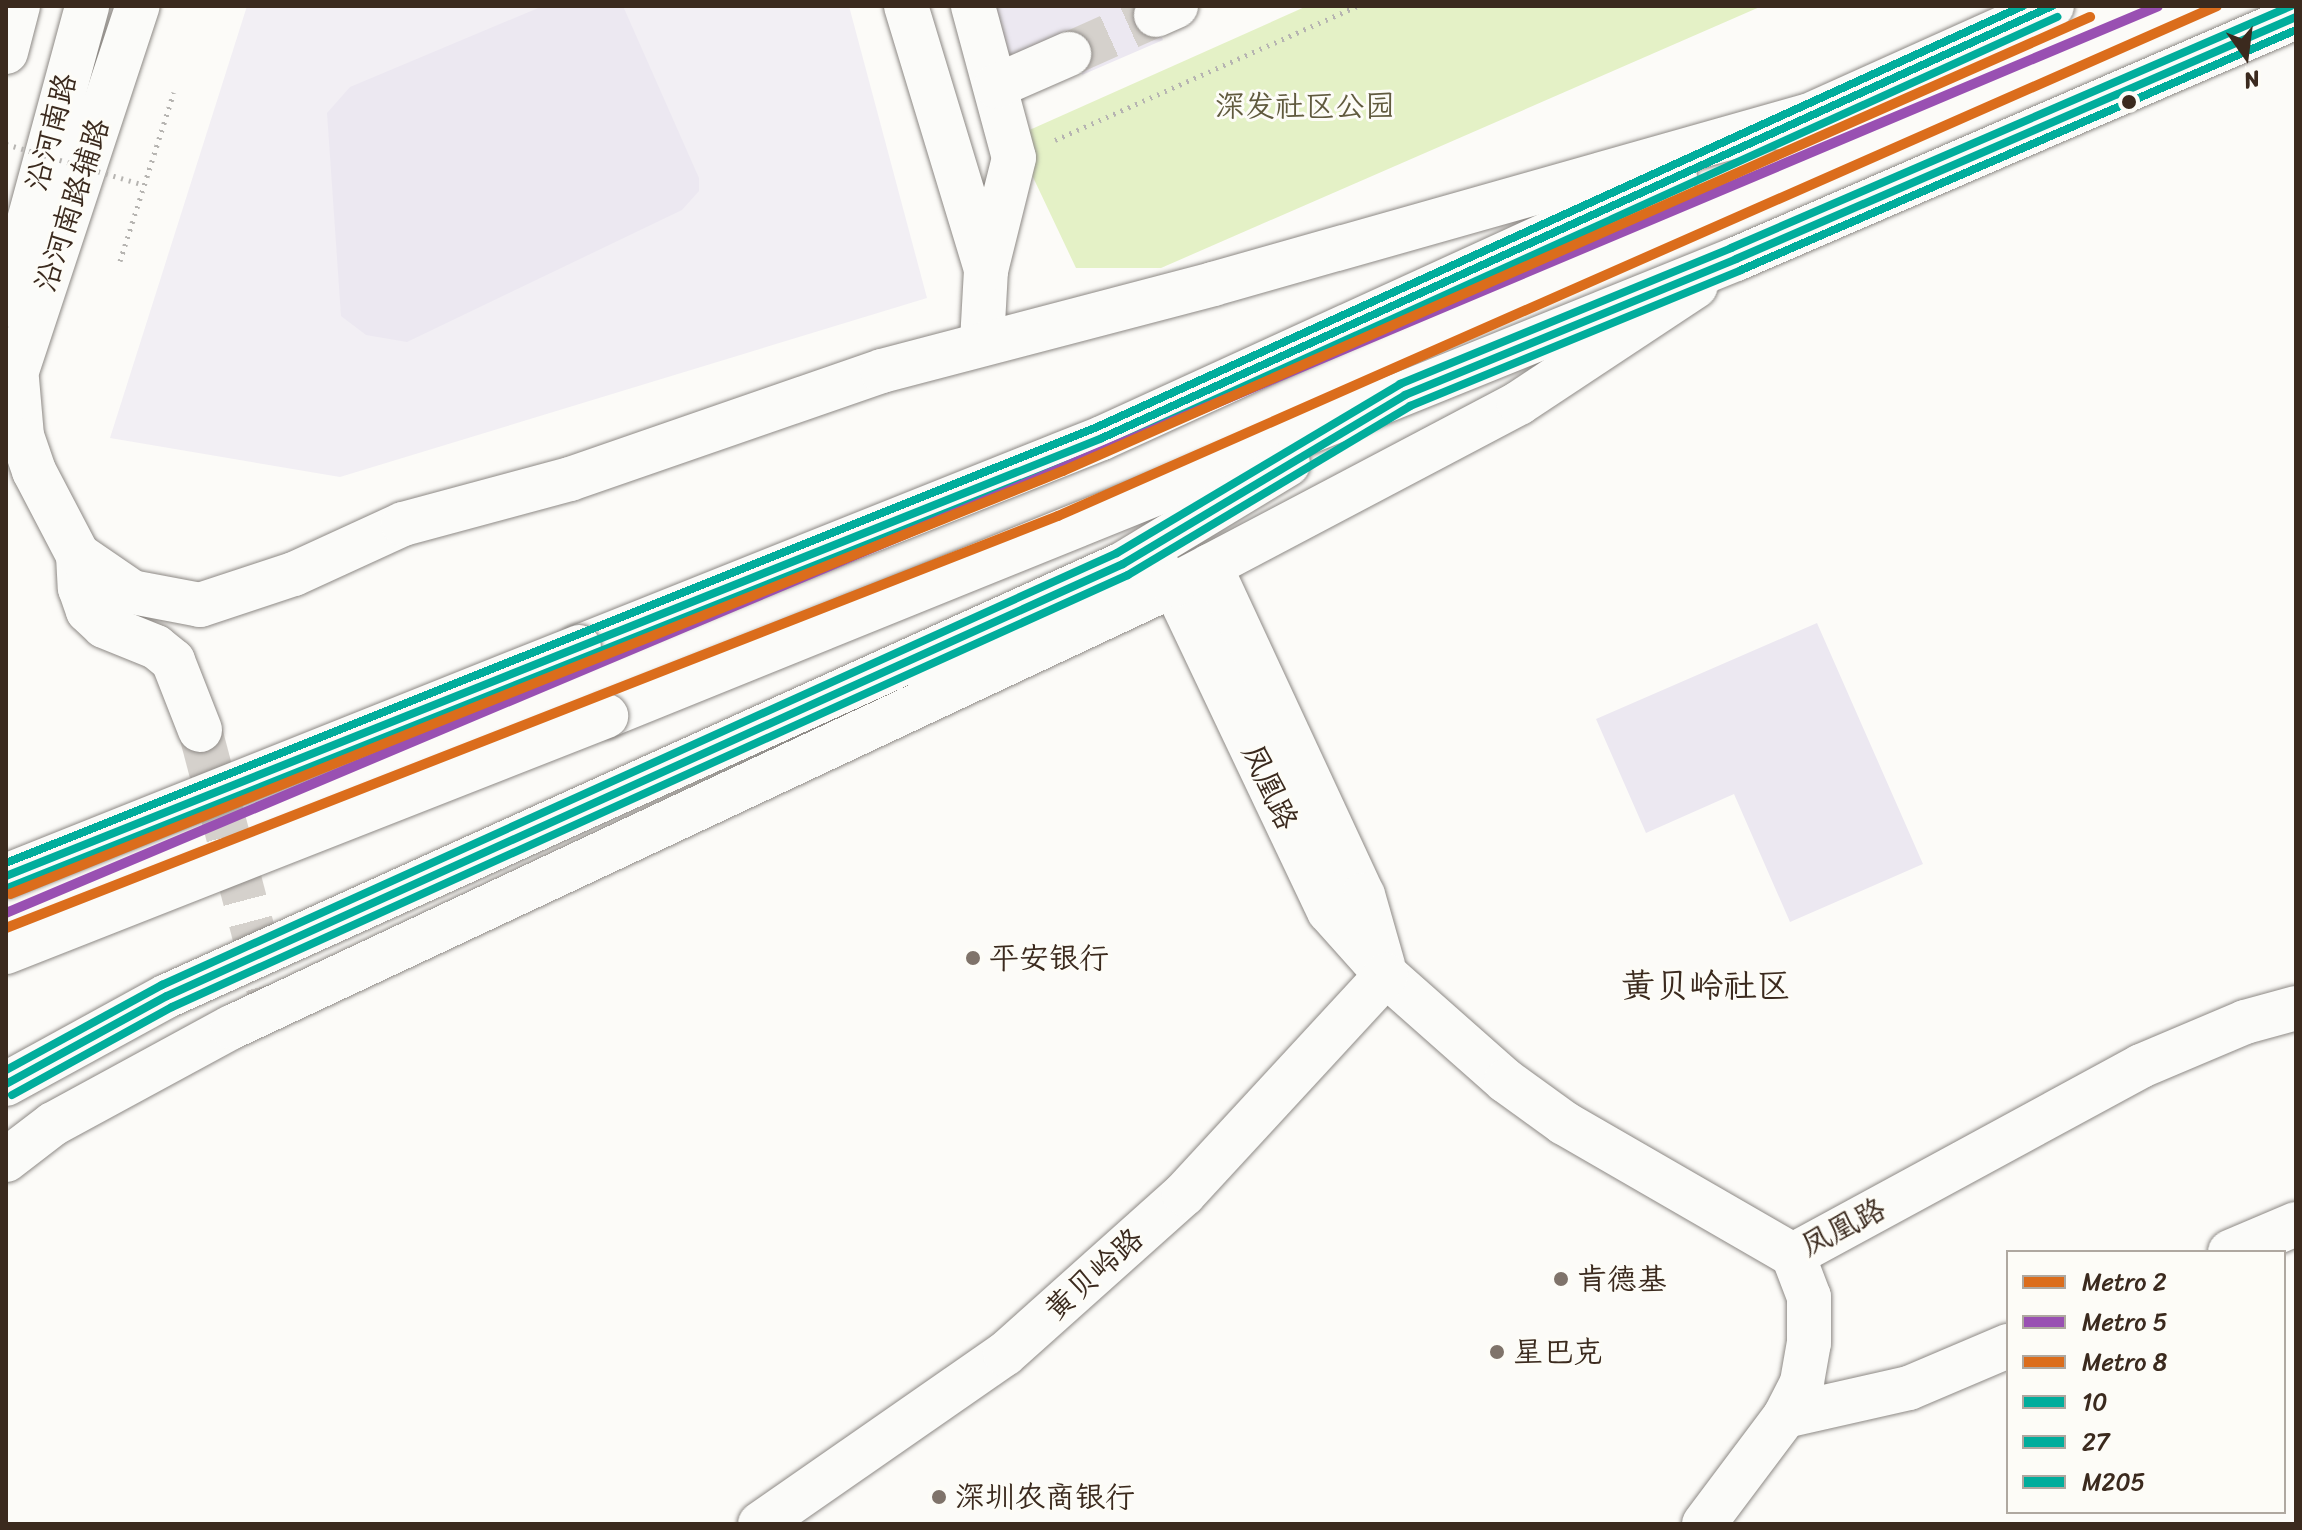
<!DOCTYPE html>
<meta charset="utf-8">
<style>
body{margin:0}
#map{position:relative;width:2302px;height:1530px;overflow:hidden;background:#fcfbf8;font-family:Sriracha,"LXGW WenKai TC",sans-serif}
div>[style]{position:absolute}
.built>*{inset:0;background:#f2eff4}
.green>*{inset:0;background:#e4f1c6}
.building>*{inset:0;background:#ece8f1}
.minor-tunnel>*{height:44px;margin-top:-22px;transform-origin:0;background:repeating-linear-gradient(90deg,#d5d1cc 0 44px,transparent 0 66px)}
.path>*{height:5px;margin-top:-2.5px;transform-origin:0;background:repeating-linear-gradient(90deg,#b6b4b1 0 2px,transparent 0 8px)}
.roads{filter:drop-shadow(0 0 2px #8d8985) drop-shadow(0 0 2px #8d8985)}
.minor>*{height:44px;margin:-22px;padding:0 22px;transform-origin:22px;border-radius:22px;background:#fbfbf9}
.major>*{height:44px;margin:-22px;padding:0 22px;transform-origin:22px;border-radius:22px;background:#fbfbf9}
.highway>*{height:44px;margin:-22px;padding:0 22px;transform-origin:22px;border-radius:22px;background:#fbfbf9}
.path-bridge>*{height:5px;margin-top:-2.5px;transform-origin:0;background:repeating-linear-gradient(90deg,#b6b4b1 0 2px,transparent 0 8px)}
.bridges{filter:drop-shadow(0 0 2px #8d8985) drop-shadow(0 0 2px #8d8985)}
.major-bridge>*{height:44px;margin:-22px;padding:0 22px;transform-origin:22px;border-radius:22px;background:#fbfbf9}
.bus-1>*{height:8px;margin:-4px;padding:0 4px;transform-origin:4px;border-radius:4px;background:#01ad9c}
.bus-2>*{height:8px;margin:-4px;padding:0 4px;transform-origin:4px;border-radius:4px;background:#01ad9c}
.bus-3>*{height:8px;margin:-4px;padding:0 4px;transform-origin:4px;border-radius:4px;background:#01ad9c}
.metro-1>*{height:10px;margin:-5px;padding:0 5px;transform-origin:5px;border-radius:5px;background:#db6d1c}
.metro-2>*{height:10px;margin:-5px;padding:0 5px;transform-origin:5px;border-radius:5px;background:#9950b2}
.metro-3>*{height:10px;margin:-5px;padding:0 5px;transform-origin:5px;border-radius:5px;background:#db6d1c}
.dots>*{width:22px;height:22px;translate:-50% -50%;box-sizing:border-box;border:4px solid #fdfcf7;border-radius:50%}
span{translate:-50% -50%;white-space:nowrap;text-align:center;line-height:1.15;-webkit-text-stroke:6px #fdfcf7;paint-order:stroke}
.park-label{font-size:30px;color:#605a3e}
.street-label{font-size:30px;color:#3b2a1e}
.poi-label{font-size:30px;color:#3b2a1e}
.left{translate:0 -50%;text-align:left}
.quarter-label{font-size:34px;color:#3b2a1e}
.frame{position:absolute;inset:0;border:8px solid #3b2a1e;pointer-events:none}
.legend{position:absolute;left:2006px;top:1250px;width:280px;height:264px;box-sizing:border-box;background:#fdfcf7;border:2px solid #afa8a0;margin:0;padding:10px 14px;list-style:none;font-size:24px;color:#3b2a1e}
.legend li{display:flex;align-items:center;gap:16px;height:40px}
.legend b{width:40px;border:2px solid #afa8a0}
.north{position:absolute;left:2206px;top:16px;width:80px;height:80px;-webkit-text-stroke:6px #fdfcf7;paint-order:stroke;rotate:166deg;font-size:22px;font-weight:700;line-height:32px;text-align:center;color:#3b2a1e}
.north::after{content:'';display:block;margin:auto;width:28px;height:36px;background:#3b2a1e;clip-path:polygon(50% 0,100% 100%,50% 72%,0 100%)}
</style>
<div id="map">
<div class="built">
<div style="clip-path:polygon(247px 6px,849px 6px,927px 298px,340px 477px,110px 438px)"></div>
</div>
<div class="green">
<div style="clip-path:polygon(1307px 6px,1762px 6px,1161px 268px,1076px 268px,1014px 137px)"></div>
</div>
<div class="building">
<div style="clip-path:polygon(543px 6px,623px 6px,699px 178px,699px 191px,682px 210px,407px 342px,366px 335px,341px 316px,327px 113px,350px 87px)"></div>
<div style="clip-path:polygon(987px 6px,1148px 6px,1163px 40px,1082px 75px,1063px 35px,1011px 58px)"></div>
<div style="clip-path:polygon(1817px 623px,1923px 864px,1790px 922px,1734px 794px,1646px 833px,1596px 719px)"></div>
</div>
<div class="minor-tunnel">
<div style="left:1069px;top:54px;width:95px;rotate:-24.1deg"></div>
<div style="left:200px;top:730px;width:271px;rotate:75.2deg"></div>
</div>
<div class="path">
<div style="left:1055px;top:140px;width:331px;rotate:-23.9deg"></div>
<div style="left:120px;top:261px;width:177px;rotate:-72.3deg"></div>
</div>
<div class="roads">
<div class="minor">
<div style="left:906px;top:6px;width:276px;rotate:73.1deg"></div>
<div style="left:986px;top:270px;width:72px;rotate:93.2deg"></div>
<div style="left:973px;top:6px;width:157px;rotate:74.9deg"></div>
<div style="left:1014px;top:158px;width:115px;rotate:104deg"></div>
<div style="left:1156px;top:15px;width:22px;rotate:-24deg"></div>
<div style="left:996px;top:86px;width:80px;rotate:-23.7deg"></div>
<div style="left:78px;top:555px;width:33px;rotate:87deg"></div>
<div style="left:80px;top:588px;width:24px;rotate:71deg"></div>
<div style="left:88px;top:611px;width:22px;rotate:43deg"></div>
<div style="left:104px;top:626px;width:56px;rotate:22deg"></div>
<div style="left:156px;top:647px;width:22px;rotate:39deg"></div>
<div style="left:173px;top:661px;width:74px;rotate:68.6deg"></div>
<div style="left:1210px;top:566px;width:363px;rotate:65.1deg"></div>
<div style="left:1363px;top:895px;width:73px;rotate:74.1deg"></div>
<div style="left:1174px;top:585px;width:361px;rotate:64.6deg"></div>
<div style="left:1329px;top:911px;width:86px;rotate:48.3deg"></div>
<div style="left:1386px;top:975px;width:160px;rotate:41.5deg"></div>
<div style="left:1506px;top:1081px;width:72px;rotate:35.9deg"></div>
<div style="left:1564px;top:1123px;width:264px;rotate:30deg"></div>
<div style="left:1793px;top:1255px;width:396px;rotate:-28.5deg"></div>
<div style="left:2141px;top:1066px;width:113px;rotate:-22.9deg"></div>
<div style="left:2245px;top:1022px;width:53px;rotate:-15.4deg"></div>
<div style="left:6px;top:1160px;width:59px;rotate:-37.5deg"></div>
<div style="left:53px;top:1124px;width:204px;rotate:-28.5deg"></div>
<div style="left:232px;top:1027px;width:1041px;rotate:-25.14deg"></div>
<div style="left:1174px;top:585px;width:390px;rotate:-27.8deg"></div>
<div style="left:1519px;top:403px;width:212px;rotate:-33.5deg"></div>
<div style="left:2230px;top:1252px;width:72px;rotate:-23deg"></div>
<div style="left:1785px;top:1416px;width:127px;rotate:-12.7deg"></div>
<div style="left:1909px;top:1388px;width:108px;rotate:-23deg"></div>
<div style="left:760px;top:1524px;width:298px;rotate:-34.8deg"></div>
<div style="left:1005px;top:1354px;width:240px;rotate:-41.8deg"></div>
<div style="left:1184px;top:1194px;width:298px;rotate:-47.3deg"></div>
<div style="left:1704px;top:1524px;width:135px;rotate:-53.1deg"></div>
<div style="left:1785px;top:1416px;width:38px;rotate:-63deg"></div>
<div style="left:1802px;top:1382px;width:40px;rotate:-80deg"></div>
<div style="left:1809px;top:1343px;width:46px;rotate:-90deg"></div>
<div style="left:1809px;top:1297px;width:45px;rotate:-110.9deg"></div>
</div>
<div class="major">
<div style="left:1781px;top:128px;width:297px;rotate:-24.2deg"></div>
<div style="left:17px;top:379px;width:57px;rotate:85deg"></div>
<div style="left:22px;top:436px;width:37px;rotate:71deg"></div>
<div style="left:34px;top:471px;width:95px;rotate:62.4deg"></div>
<div style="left:78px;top:555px;width:65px;rotate:34.4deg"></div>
<div style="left:132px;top:592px;width:69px;rotate:10.8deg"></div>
<div style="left:200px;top:605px;width:99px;rotate:-18.3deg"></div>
<div style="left:294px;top:574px;width:120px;rotate:-24.6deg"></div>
<div style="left:403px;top:524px;width:173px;rotate:-15.1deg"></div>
<div style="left:570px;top:479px;width:330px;rotate:-19.1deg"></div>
<div style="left:882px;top:371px;width:342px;rotate:-14.7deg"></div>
<div style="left:1213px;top:284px;width:616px;rotate:-15.82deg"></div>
<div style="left:6px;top:404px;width:419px;rotate:-71.7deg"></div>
<div style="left:1123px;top:564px;width:30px"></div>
<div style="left:1153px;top:564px;width:30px;rotate:45deg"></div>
<div style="left:579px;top:647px;width:563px;rotate:-21.78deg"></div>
<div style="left:1102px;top:438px;width:630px;rotate:-24.57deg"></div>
<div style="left:606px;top:716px;width:1219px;rotate:-22.02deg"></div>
<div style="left:1736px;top:259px;width:610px;rotate:-23.37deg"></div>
<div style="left:6px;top:1084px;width:183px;rotate:-28.7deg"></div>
<div style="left:167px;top:996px;width:1049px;rotate:-24.32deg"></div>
<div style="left:1123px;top:564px;width:193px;rotate:-31.2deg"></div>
</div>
<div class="highway">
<div style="left:6px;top:52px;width:48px;rotate:-75.4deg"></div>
<div style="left:6px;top:305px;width:310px;rotate:-74.8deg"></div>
</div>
</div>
<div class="path-bridge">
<div style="left:6px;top:144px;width:144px;rotate:16.5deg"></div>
</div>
<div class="bridges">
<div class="major-bridge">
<div style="left:6px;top:876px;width:617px;rotate:-21.78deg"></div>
<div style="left:6px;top:952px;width:645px;rotate:-21.47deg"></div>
</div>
</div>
<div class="bus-1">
<div style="left:6px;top:876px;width:1180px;rotate:-21.78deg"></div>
<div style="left:1102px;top:438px;width:1044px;rotate:-24.45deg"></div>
<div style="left:6px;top:1084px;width:183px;rotate:-28.7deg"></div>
<div style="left:167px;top:996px;width:1049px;rotate:-24.32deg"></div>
<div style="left:1123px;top:564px;width:329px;rotate:-30.9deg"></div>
<div style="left:1405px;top:395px;width:358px;rotate:-22.3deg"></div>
<div style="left:1736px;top:259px;width:610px;rotate:-23.37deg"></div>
</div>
<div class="bus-2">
<div style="left:10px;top:887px;width:1180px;rotate:-21.78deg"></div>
<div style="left:1106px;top:449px;width:1045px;rotate:-24.43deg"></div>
<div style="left:12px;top:1095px;width:183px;rotate:-28.8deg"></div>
<div style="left:172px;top:1007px;width:1049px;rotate:-24.32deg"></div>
<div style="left:1128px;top:575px;width:329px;rotate:-30.9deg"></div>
<div style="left:1410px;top:406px;width:358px;rotate:-22.3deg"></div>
<div style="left:1741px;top:270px;width:605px;rotate:-23.39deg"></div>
</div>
<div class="bus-3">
<div style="left:6px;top:863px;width:1175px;rotate:-21.78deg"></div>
<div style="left:1097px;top:427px;width:1017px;rotate:-24.45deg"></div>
<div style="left:6px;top:1070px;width:178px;rotate:-28.6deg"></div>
<div style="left:162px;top:985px;width:1048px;rotate:-24.34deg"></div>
<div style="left:1117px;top:553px;width:330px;rotate:-30.8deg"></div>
<div style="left:1400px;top:384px;width:358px;rotate:-22.3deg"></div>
<div style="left:1731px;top:248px;width:610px;rotate:-23.37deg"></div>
</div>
<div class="metro-1">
<div style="left:6px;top:928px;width:1130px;rotate:-21.39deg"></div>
<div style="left:1058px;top:516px;width:1266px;rotate:-23.75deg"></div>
</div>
<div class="metro-2">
<div style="left:6px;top:913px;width:2335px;rotate:-22.85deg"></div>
</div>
<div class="metro-3">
<div style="left:10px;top:894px;width:1135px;rotate:-21.89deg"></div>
<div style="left:1063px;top:471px;width:1123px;rotate:-23.85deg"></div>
</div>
<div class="dots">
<div style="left:2129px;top:102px;background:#3b2a1e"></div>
<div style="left:973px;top:958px;background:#7f736a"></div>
<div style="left:1561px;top:1279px;background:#7f736a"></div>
<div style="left:1497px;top:1352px;background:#7f736a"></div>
<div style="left:939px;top:1497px;background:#7f736a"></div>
</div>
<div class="park-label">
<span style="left:1305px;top:106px">深发社区公园</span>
</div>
<div class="street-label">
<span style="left:51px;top:132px;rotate:-75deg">沿河南路</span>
<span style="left:72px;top:205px;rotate:-72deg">沿河南路辅路</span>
<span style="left:1270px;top:787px;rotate:65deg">凤凰路</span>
<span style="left:1843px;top:1227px;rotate:-27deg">凤凰路</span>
<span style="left:1094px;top:1274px;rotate:-42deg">黄贝岭路</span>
</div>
<div class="poi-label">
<span class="left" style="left:989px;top:958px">平安银行</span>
<span class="left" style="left:1577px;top:1279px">肯德基</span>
<span class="left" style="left:1513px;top:1352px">星巴克</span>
<span class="left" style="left:955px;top:1497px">深圳农商银行</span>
</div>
<div class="quarter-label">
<span style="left:1706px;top:987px">黄贝岭社区</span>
</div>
<div class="frame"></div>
<ul class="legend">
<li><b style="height:10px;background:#db6d1c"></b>Metro 2</li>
<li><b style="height:10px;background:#9950b2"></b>Metro 5</li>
<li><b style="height:10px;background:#db6d1c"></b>Metro 8</li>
<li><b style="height:10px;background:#01ad9c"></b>10</li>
<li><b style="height:10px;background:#01ad9c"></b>27</li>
<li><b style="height:10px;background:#01ad9c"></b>M205</li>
</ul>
<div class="north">N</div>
</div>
